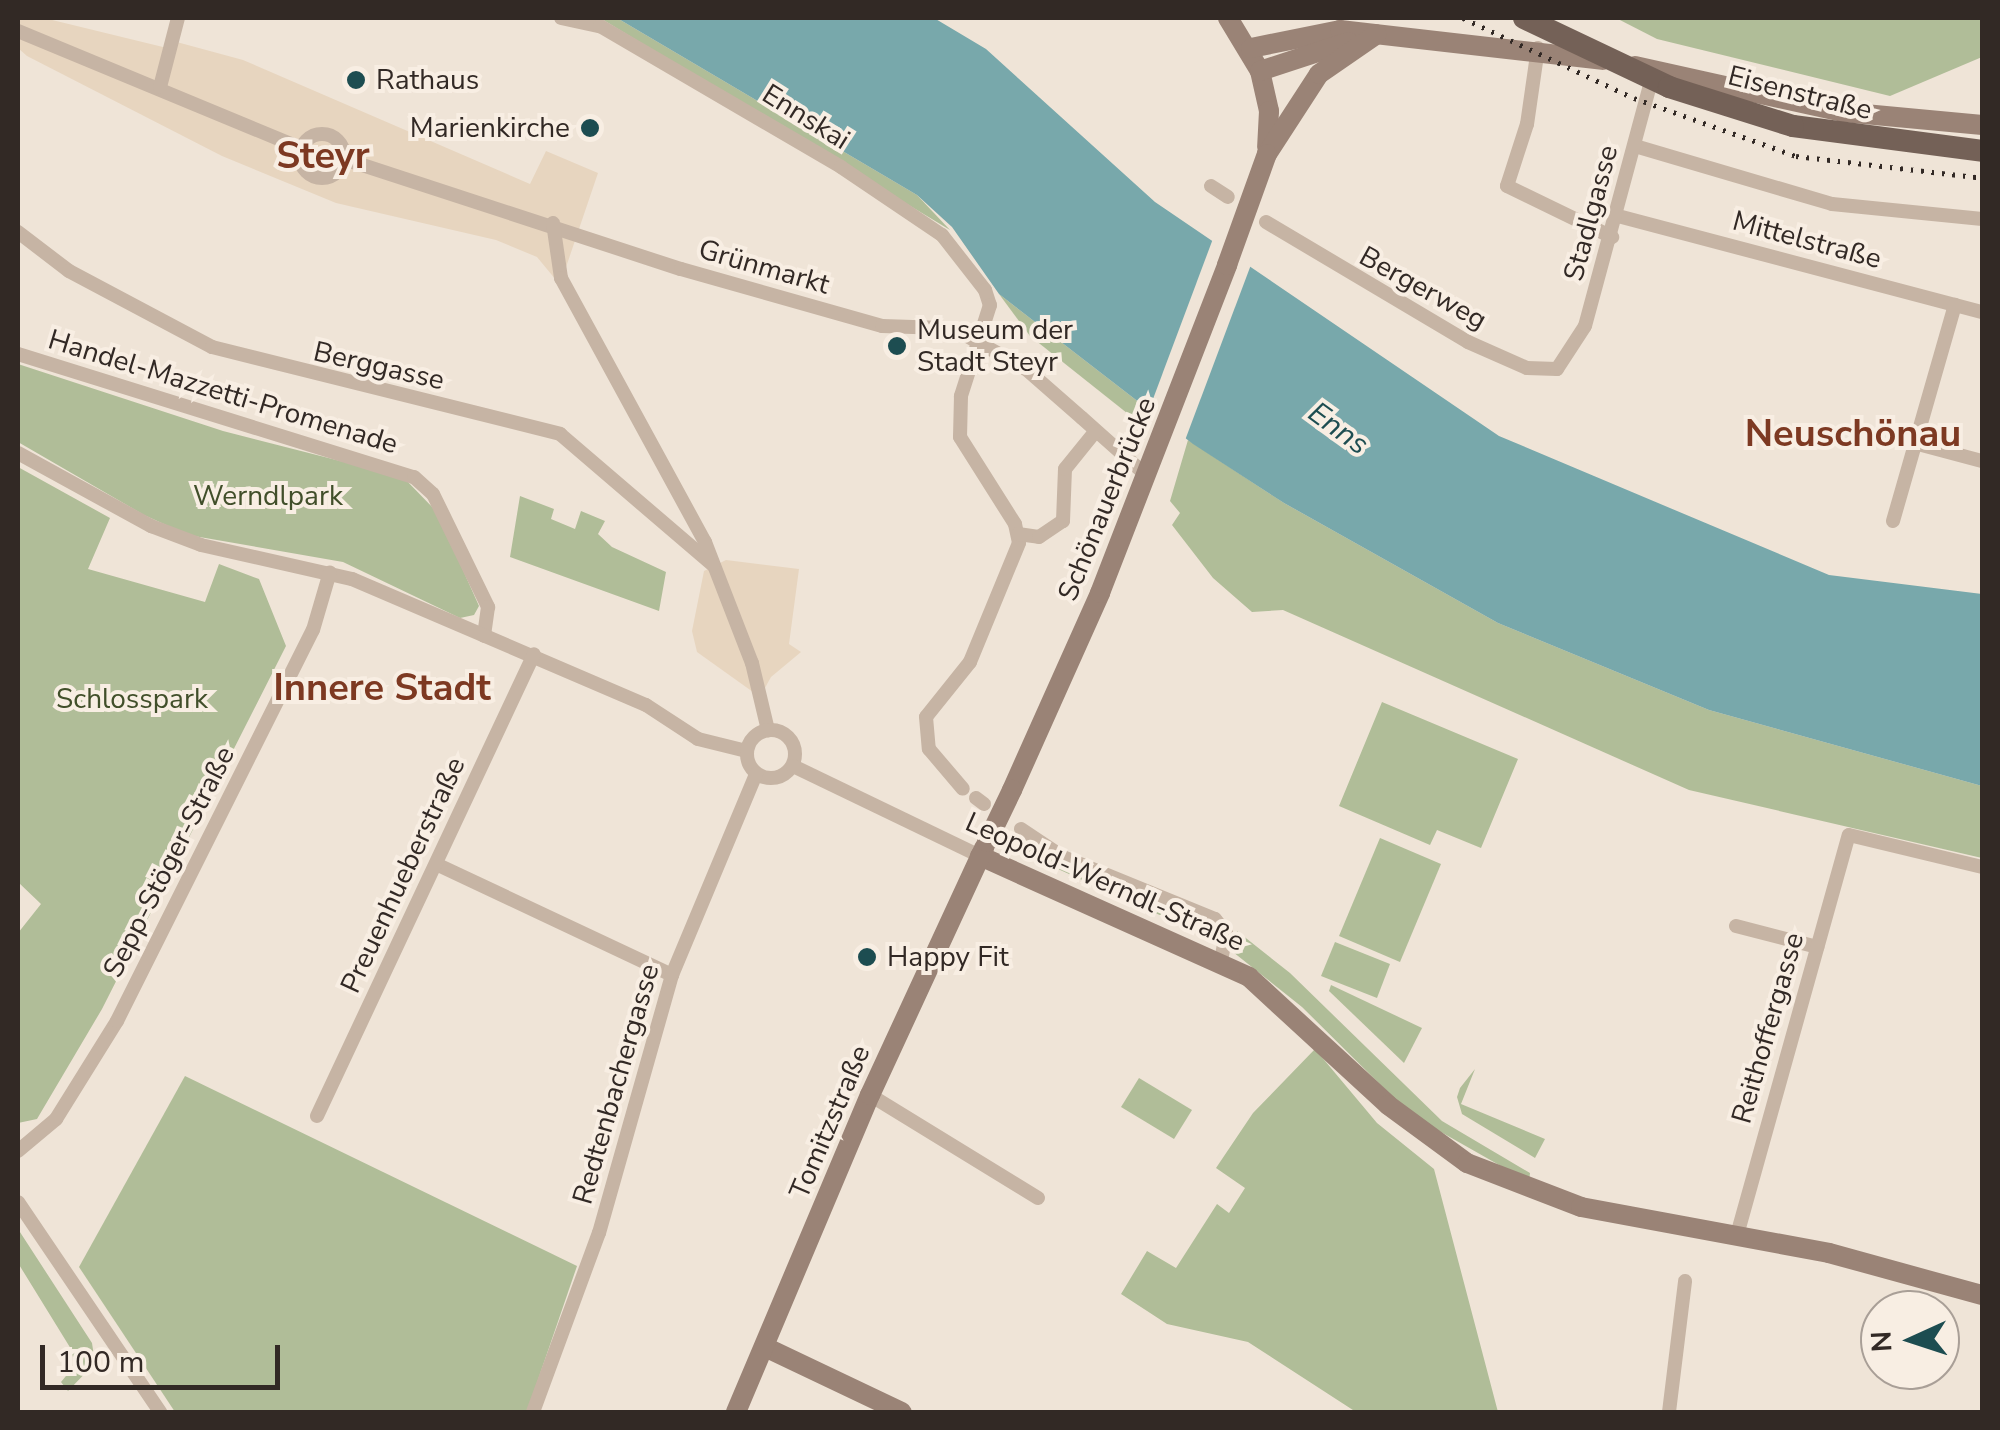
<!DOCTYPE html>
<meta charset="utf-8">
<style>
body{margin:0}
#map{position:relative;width:2000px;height:1430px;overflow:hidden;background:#efe4d7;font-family:"Nunito Sans",sans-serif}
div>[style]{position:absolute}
.green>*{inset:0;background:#b0bd98}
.plaza>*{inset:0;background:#e7d5bf}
.water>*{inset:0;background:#78a8ab}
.pier>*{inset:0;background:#efe4d7}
.street>*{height:14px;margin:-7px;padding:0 7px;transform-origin:7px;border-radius:7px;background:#c6b4a4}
.street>.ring{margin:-7px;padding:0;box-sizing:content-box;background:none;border:14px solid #c6b4a4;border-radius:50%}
.secondary>*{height:20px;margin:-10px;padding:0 10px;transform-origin:10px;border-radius:10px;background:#9a8376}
.primary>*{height:22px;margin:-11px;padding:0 11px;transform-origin:11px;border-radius:11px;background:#746157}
.rail>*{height:5px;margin-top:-2.5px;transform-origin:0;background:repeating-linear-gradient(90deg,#322925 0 2.5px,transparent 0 10.5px)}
.street-bridge>*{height:14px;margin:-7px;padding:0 7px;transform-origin:7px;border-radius:7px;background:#c6b4a4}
.secondary-bridge>*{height:20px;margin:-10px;padding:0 10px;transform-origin:10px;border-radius:10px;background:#9a8376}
.primary-bridge>*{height:22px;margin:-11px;padding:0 11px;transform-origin:11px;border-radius:11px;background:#746157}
.dots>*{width:28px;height:28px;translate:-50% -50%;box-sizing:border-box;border:5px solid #f8eee3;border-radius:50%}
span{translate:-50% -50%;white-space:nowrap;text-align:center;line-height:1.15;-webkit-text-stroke:8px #f8eee3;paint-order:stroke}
.poi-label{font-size:28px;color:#322925}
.left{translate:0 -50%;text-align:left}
.right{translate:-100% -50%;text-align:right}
.street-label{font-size:28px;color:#322925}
.park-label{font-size:28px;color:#414f2a}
.water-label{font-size:30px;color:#1d4d51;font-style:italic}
.district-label{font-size:38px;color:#7d3922;font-weight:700}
.frame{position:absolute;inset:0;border:20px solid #322925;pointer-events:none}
.north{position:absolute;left:1860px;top:1290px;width:100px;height:100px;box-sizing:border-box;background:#f8eee3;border:2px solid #a99f97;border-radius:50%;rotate:267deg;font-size:28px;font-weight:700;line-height:40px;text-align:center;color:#322925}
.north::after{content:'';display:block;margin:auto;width:35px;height:45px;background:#1d4d51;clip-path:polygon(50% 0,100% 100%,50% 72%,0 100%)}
.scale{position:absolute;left:40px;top:1345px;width:240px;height:45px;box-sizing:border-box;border:5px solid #322925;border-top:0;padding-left:12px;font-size:30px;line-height:35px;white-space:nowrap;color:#322925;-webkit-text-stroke:8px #f8eee3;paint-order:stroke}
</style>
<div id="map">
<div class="green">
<div style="clip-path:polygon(600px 18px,617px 18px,917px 195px,950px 230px)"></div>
<div style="clip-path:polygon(1616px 18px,1982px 18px,1982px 57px,1890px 96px,1657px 39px)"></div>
<div style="clip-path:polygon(999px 294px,1149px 410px,1144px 417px,1137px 421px,1030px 336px)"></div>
<div style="clip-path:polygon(18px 364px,223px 431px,403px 477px,437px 512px,479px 606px,474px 615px,460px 618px,343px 562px,188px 535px,144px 515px,18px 442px)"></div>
<div style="clip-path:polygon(1188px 440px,1284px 503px,1498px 623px,1709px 710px,1982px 786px,1982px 858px,1689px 790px,1283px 610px,1252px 612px,1213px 578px,1172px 525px,1180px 513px,1170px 501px)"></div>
<div style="clip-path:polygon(18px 467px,110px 518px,88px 569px,205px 602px,219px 564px,259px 579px,286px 646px,102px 1009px,37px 1119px,18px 1123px,18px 933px,41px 904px,18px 882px)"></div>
<div style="clip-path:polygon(520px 496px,554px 509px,551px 519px,575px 529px,581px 511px,605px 521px,598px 534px,612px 547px,666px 572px,659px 611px,510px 557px)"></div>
<div style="clip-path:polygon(1382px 702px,1518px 759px,1481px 848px,1437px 830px,1430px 845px,1339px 806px)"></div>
<div style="clip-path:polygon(1015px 837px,1147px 906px,1204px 923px,1215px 940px,1027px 855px)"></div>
<div style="clip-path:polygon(1380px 838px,1441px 864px,1400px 962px,1339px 936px)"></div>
<div style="clip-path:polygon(1237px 931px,1290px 973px,1442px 1121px,1530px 1173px,1529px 1182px,1411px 1115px,1302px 1007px,1233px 952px)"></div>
<div style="clip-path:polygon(1335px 942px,1390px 964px,1377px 998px,1321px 976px)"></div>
<div style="clip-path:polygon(1331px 985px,1422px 1028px,1404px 1063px,1329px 991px)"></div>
<div style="clip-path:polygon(1315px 1049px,1377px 1123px,1434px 1169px,1498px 1412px,1356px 1412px,1248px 1342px,1167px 1324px,1121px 1294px,1147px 1251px,1176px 1268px,1217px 1204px,1229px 1213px,1245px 1188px,1216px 1168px,1253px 1113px)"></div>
<div style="clip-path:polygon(1475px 1069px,1461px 1104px,1545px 1139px,1535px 1158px,1462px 1114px,1457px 1097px,1460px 1088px)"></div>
<div style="clip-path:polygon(185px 1076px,577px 1266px,527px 1412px,175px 1412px,79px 1267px)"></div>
<div style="clip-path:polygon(1139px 1078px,1192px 1110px,1174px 1139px,1121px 1107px)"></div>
<div style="clip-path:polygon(18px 1229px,92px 1343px,95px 1363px,68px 1391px,61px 1382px,75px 1365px,71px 1349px,18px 1263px)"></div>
</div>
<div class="plaza">
<div style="clip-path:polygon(18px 18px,44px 18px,167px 48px,173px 41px,243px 60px,530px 184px,546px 151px,598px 173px,563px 276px,556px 280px,537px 257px,496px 240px,336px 203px,222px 156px,27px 56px,18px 48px)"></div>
<div style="clip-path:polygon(726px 560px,799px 569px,789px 644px,801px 652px,771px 677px,760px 697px,697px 652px,692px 631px,704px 571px)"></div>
</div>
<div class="water">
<div style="clip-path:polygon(617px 18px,934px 18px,986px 49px,1155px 202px,1499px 436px,1829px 575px,1982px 594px,1982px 786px,1709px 710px,1498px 623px,1284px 503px,1193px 444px,999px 294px,952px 227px,917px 195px)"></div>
</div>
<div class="pier">
<div style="clip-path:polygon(1214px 236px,1252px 262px,1184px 443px,1147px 415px)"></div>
</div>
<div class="street">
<div style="left:561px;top:18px;width:40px;rotate:12deg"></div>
<div style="left:600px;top:26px;width:279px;rotate:30.3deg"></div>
<div style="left:841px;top:167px;width:122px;rotate:34deg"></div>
<div style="left:942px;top:235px;width:70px;rotate:52deg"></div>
<div style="left:985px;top:290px;width:16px;rotate:72deg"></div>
<div style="left:990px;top:305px;width:96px;rotate:107.7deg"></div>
<div style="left:961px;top:396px;width:41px;rotate:91.4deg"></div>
<div style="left:960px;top:437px;width:103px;rotate:57.7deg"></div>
<div style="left:1015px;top:524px;width:19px;rotate:78deg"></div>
<div style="left:1019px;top:543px;width:129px;rotate:112.4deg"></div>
<div style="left:970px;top:662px;width:70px;rotate:128.7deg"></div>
<div style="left:926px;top:717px;width:32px;rotate:85deg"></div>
<div style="left:929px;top:749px;width:52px;rotate:49.6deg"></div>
<div style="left:18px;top:31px;width:305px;rotate:22.5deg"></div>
<div style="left:1538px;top:48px;width:77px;rotate:98.2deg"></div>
<div style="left:1527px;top:124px;width:65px;rotate:107.9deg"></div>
<div style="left:1507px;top:186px;width:117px;rotate:25.9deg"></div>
<div style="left:160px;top:87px;width:71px;rotate:-75.4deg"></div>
<div class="ring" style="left:300px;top:134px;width:30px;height:30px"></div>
<div style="left:1635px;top:146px;width:205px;rotate:16.4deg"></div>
<div style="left:1832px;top:204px;width:151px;rotate:5.7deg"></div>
<div style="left:344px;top:159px;width:354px;rotate:18.1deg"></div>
<div style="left:681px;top:269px;width:209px;rotate:15.8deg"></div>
<div style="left:882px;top:326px;width:62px;rotate:1.8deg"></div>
<div style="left:1211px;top:186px;width:20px;rotate:33deg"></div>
<div style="left:1618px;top:216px;width:376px;rotate:14.8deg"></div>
<div style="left:1266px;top:222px;width:235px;rotate:30.7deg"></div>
<div style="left:1468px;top:342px;width:64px;rotate:23.8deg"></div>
<div style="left:1527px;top:368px;width:30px;rotate:2deg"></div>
<div style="left:1557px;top:369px;width:51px;rotate:-56.9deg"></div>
<div style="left:1585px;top:326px;width:261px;rotate:-74.9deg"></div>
<div style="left:553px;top:223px;width:56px;rotate:81.7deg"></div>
<div style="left:561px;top:278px;width:301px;rotate:61.4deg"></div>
<div style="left:705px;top:542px;width:130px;rotate:68.8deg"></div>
<div style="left:752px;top:663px;width:69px;rotate:76.6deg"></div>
<div style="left:18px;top:232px;width:64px;rotate:37.4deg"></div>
<div style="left:69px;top:271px;width:162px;rotate:28deg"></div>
<div style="left:212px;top:347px;width:359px;rotate:14deg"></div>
<div style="left:560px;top:434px;width:201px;rotate:40.6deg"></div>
<div style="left:18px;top:354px;width:415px;rotate:17.3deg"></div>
<div style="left:414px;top:477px;width:25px;rotate:42deg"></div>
<div style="left:433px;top:494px;width:126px;rotate:64deg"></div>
<div style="left:488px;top:607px;width:29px;rotate:98deg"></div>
<div style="left:1082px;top:418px;width:87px;rotate:41.7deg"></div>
<div style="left:1918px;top:444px;width:66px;rotate:14.9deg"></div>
<div style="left:18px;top:453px;width:152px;rotate:28.8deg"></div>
<div style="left:151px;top:526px;width:53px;rotate:20.8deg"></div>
<div style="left:201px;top:545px;width:155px;rotate:12.7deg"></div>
<div style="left:352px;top:579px;width:320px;rotate:23.2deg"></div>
<div style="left:646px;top:705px;width:62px;rotate:33.2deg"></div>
<div style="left:698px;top:739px;width:50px;rotate:13.8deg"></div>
<div style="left:1893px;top:521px;width:225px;rotate:-74deg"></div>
<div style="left:1018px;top:534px;width:21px;rotate:8deg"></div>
<div style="left:1039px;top:537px;width:29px;rotate:-34deg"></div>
<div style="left:1063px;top:521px;width:52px;rotate:-87.8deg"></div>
<div style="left:1065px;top:469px;width:48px;rotate:-51deg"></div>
<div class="ring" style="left:747px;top:730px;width:34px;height:34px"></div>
<div style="left:793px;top:766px;width:208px;rotate:25.7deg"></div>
<div style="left:976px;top:798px;width:10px;rotate:37deg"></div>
<div style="left:1021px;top:829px;width:50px;rotate:33.7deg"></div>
<div style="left:1063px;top:857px;width:164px;rotate:22.2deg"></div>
<div style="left:1215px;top:919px;width:18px;rotate:52deg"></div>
<div style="left:1226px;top:933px;width:27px;rotate:100deg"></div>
<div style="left:436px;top:864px;width:261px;rotate:25.2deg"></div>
<div style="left:1736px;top:926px;width:84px;rotate:14.5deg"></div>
<div style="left:870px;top:1095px;width:197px;rotate:31.5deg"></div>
<div style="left:317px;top:1116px;width:510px;rotate:-64.84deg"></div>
<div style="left:18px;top:1151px;width:50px;rotate:-40.1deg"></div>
<div style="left:56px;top:1119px;width:115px;rotate:-58.1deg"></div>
<div style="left:117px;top:1021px;width:437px;rotate:-63.4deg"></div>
<div style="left:313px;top:630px;width:60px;rotate:-73.7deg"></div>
<div style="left:18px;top:1202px;width:254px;rotate:55.9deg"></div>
<div style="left:1737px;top:1235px;width:415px;rotate:-74.4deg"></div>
<div style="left:1849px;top:835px;width:137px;rotate:13.5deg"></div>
<div style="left:533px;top:1412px;width:191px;rotate:-69.8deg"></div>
<div style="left:599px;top:1233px;width:268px;rotate:-74.2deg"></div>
<div style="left:672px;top:975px;width:218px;rotate:-67.3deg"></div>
<div style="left:1669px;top:1412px;width:132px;rotate:-83deg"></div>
</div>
<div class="secondary">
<div style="left:1228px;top:18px;width:62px;rotate:58.9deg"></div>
<div style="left:1260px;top:71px;width:41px;rotate:77.3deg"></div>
<div style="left:1269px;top:111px;width:36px;rotate:93deg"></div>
<div style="left:1251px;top:48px;width:91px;rotate:-11.4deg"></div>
<div style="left:1340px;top:30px;width:264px;rotate:6.5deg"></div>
<div style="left:1635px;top:66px;width:213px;rotate:12.5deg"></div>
<div style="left:1843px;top:112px;width:140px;rotate:5.3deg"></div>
<div style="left:1260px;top:71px;width:93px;rotate:-18.2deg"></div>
<div style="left:1267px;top:154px;width:95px;rotate:-57deg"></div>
<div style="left:1319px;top:74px;width:70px;rotate:-34.6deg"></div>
<div style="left:1012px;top:790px;width:216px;rotate:-65.9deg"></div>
<div style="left:1100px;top:593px;width:352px;rotate:-68.8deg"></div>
<div style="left:980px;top:856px;width:295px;rotate:24.2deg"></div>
<div style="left:1249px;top:977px;width:189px;rotate:42.6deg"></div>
<div style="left:1388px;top:1105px;width:98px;rotate:36.3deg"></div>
<div style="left:1467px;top:1163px;width:122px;rotate:21.1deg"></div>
<div style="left:1581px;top:1207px;width:252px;rotate:10.5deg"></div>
<div style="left:1829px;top:1253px;width:159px;rotate:15.4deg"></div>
<div style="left:767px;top:1348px;width:149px;rotate:25.4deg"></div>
<div style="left:736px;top:1412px;width:344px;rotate:-67.1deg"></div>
<div style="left:870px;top:1095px;width:272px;rotate:-65.2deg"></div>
</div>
<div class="primary">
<div style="left:1793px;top:126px;width:191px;rotate:7.5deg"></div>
</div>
<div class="rail">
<div style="left:1463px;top:18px;width:189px;rotate:25.1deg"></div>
<div style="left:1634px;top:98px;width:172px;rotate:19.7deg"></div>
<div style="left:1796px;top:156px;width:187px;rotate:6.7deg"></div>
</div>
<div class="street-bridge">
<div style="left:965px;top:335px;width:70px;rotate:29.1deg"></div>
<div style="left:1026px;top:369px;width:74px;rotate:41.2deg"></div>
</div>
<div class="secondary-bridge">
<div style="left:1227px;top:265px;width:118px;rotate:-70.2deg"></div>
<div style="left:987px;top:842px;width:58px;rotate:-64.3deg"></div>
</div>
<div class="primary-bridge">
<div style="left:1524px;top:18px;width:161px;rotate:25.4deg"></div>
<div style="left:1669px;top:87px;width:130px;rotate:17.5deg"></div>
</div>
<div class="dots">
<div style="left:356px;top:80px;background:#1d4d51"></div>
<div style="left:590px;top:128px;background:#1d4d51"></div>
<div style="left:897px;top:346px;background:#1d4d51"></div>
<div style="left:867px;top:957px;background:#1d4d51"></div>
</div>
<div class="poi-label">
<span class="left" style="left:376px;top:80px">Rathaus</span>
<span class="right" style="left:570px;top:128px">Marienkirche</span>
<span class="left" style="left:917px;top:346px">Museum der<br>Stadt Steyr</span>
<span class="left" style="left:887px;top:957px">Happy Fit</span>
</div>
<div class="street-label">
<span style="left:1800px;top:93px;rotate:14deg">Eisenstraße</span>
<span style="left:806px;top:117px;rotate:32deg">Ennskai</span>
<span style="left:1591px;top:213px;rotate:-75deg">Stadlgasse</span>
<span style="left:1807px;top:240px;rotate:15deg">Mittelstraße</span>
<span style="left:764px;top:267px;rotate:16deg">Grünmarkt</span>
<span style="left:1423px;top:288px;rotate:29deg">Bergerweg</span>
<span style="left:379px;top:366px;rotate:13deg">Berggasse</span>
<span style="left:223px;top:392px;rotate:17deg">Handel-Mazzetti-Promenade</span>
<span style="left:1107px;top:499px;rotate:-68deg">Schönauerbrücke</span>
<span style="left:169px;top:862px;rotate:-63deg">Sepp-Stöger-Straße</span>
<span style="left:403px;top:875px;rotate:-65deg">Preuenhueberstraße</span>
<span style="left:1105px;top:882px;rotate:24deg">Leopold-Werndl-Straße</span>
<span style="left:1768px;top:1028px;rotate:-74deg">Reithoffergasse</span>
<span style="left:616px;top:1084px;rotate:-74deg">Redtenbachergasse</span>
<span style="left:830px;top:1122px;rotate:-67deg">Tomitzstraße</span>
</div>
<div class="park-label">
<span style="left:268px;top:496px">Werndlpark</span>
<span style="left:132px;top:699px">Schlosspark</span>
</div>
<div class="water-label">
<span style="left:1338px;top:429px;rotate:36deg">Enns</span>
</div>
<div class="district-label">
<span style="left:323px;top:156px">Steyr</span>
<span style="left:1853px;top:434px">Neuschönau</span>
<span style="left:382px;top:688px">Innere Stadt</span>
</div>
<div class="frame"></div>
<div class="north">N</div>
<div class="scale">100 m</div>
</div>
